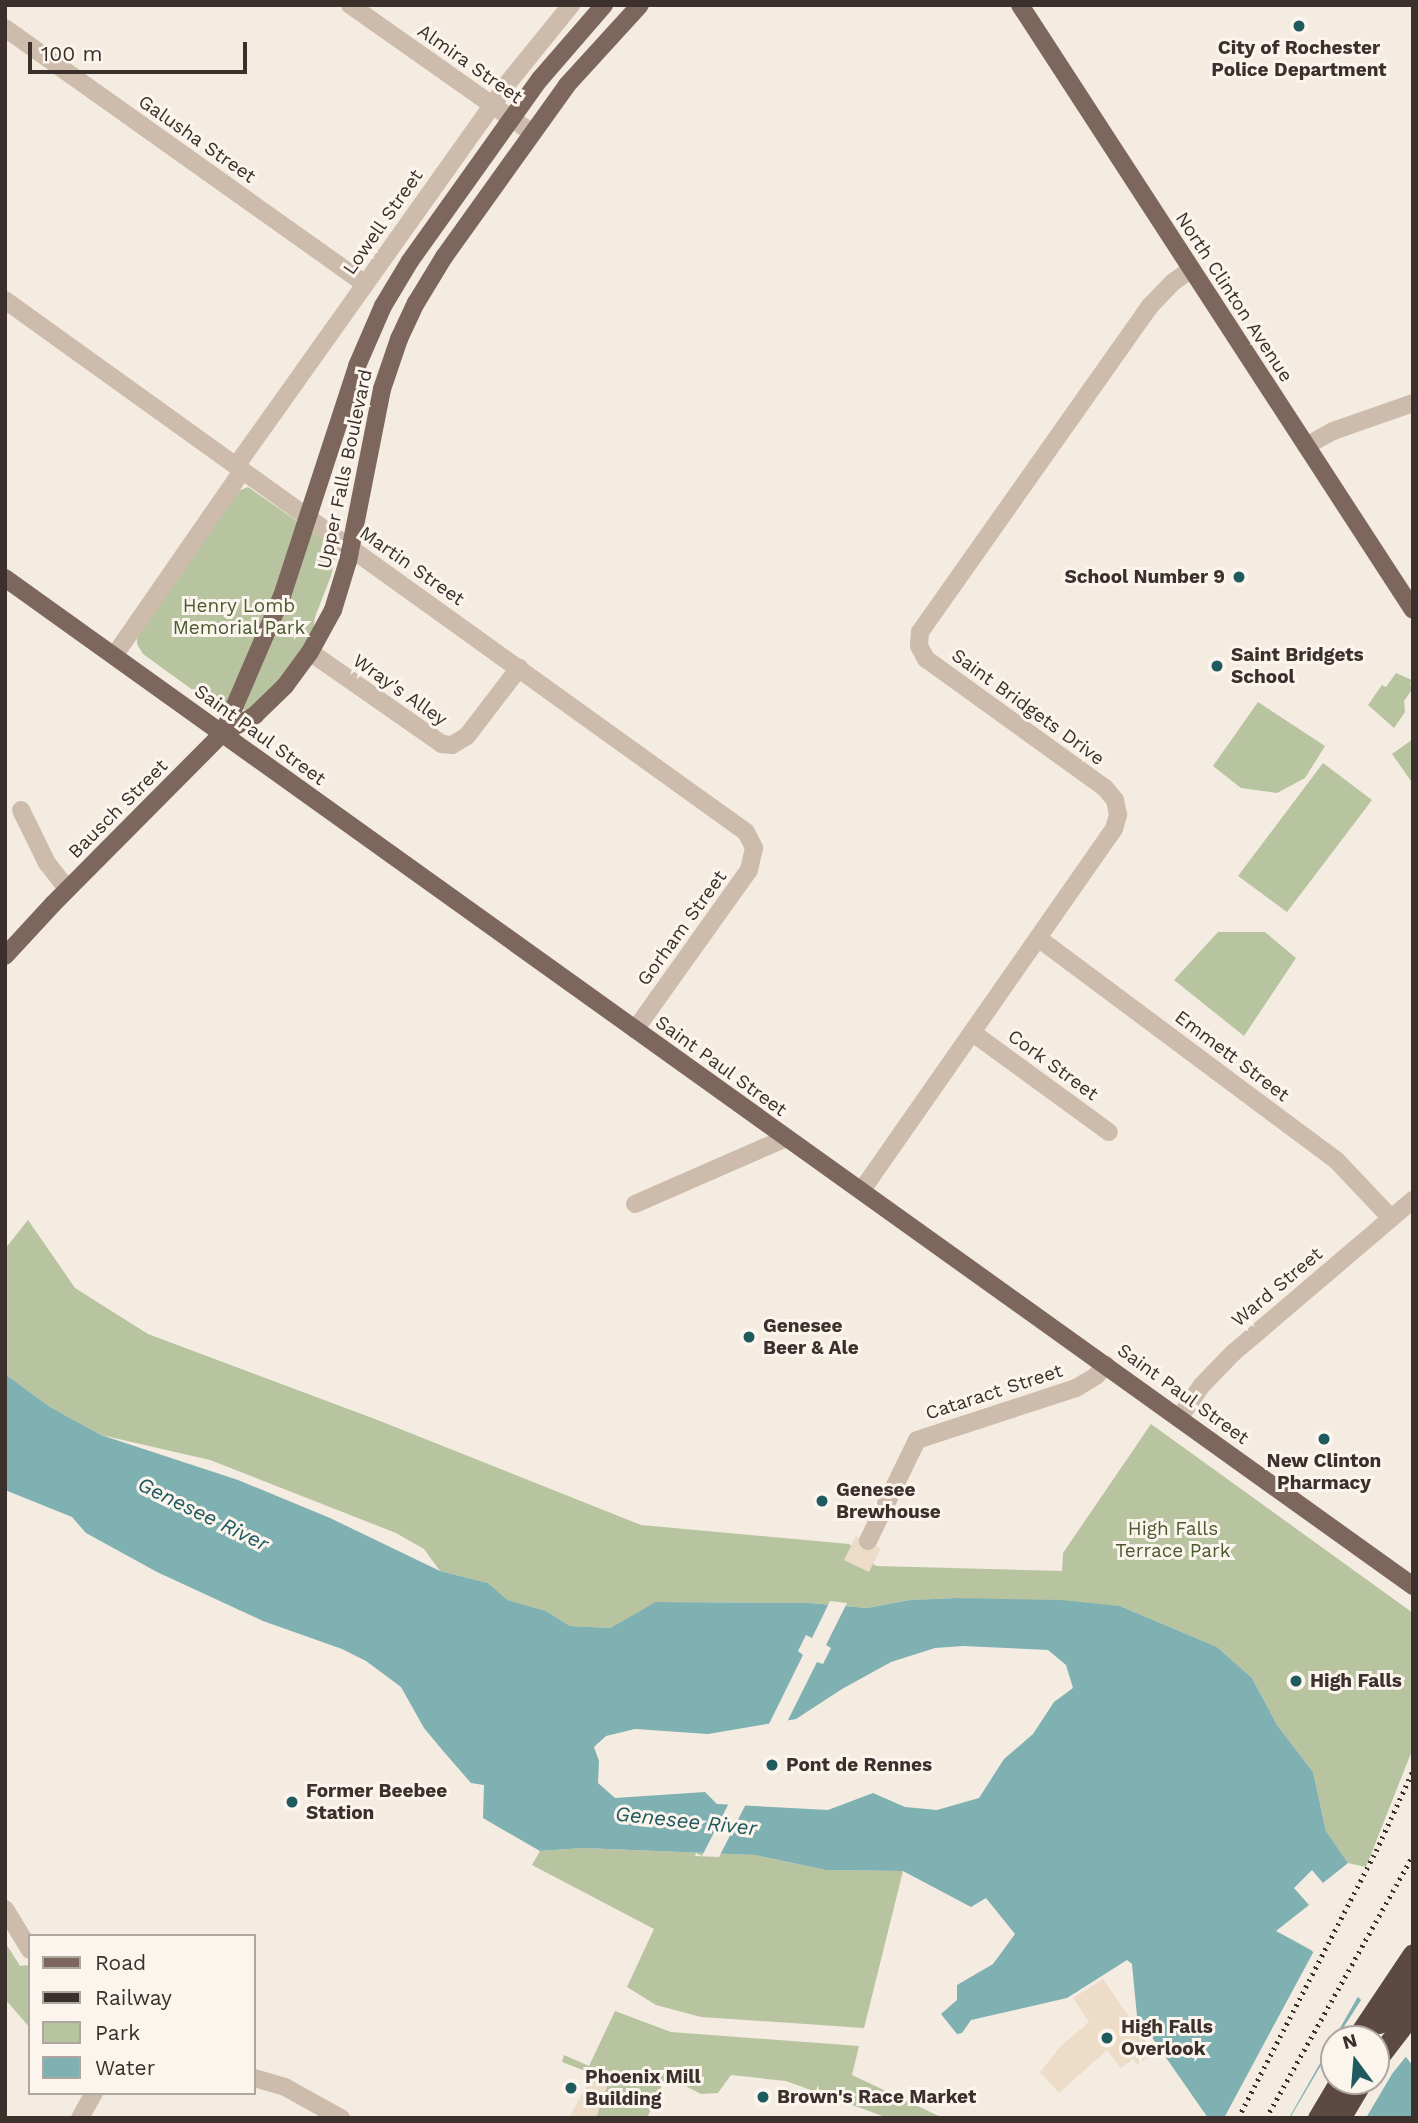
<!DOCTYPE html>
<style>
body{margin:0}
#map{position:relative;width:1418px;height:2123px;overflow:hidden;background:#f4ebe1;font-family:"Work Sans",sans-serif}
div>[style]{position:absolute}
.green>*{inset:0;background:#b8c4a0}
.plaza>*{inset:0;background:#ecdcc8}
.water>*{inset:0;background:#7fb0b2}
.pier>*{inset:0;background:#f4ebe1}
.minor>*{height:18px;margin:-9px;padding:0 9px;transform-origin:9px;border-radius:9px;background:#cdbbac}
.major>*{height:18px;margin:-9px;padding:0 9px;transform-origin:9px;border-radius:9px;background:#7d675c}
.highway>*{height:21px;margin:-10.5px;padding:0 10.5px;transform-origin:10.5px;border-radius:10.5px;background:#5c4a42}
.rail>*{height:4.5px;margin-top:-2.25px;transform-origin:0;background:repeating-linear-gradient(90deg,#3b302b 0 2px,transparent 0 7px)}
.dots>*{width:19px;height:19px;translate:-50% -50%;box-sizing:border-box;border:4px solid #fbf5ee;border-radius:50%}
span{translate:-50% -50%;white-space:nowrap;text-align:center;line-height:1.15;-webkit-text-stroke:6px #fbf5ee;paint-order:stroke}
.poi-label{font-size:19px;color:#3b302b;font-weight:700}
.right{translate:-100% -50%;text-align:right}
.left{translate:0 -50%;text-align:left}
.street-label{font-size:19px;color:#3b302b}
.park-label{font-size:19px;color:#4a5a2e}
.water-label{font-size:21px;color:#1f5a5e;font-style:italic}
.frame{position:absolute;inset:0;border:7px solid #3b302b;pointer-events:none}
.legend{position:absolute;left:28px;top:1934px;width:228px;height:161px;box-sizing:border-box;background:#fbf5ee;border:2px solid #aea6a0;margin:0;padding:9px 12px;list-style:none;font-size:21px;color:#3b302b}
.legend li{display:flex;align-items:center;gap:14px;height:35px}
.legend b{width:35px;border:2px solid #aea6a0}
.north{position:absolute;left:1320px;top:2025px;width:70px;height:70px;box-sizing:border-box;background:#fbf5ee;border:2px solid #aea6a0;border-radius:50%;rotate:344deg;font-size:19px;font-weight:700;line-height:28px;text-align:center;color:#3b302b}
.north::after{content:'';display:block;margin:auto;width:24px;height:32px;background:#1f5a5e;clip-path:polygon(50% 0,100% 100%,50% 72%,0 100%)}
.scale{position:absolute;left:28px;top:42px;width:219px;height:32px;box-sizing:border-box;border:4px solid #3b302b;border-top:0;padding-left:9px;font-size:21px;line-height:24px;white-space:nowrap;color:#3b302b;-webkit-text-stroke:5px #fbf5ee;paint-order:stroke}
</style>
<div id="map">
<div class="green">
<div style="clip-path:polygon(248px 487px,334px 547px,336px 554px,331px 576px,315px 617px,313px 632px,294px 666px,248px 711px,201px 696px,143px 654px,137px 644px,137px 638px,238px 491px)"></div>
<div style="clip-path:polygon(1396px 673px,1412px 680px,1410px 684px,1413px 688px,1404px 701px,1405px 712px,1394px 728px,1368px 705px,1382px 685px,1386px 687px)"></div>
<div style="clip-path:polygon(1258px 702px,1325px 746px,1305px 778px,1277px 793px,1241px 788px,1213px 766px)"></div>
<div style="clip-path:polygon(1413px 739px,1413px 780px,1411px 781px,1392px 754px)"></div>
<div style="clip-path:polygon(1323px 763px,1372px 800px,1287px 912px,1238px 876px)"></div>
<div style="clip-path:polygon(1218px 932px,1265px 932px,1296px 958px,1244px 1036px,1174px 980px)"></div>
<div style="clip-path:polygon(28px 1220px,75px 1288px,148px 1334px,375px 1419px,641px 1525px,849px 1544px,876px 1566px,1062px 1571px,1063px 1553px,1151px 1424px,1413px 1613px,1413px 1748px,1366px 1867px,1348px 1863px,1326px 1831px,1313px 1772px,1277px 1725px,1252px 1678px,1217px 1647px,1120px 1606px,956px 1598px,910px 1600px,867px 1608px,809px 1603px,657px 1602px,610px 1628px,570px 1626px,546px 1611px,506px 1600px,488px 1583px,440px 1571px,424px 1549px,396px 1533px,210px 1460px,101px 1435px,50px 1407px,5px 1374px,5px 1249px)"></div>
<div style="clip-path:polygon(583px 1848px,755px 1855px,826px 1870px,903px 1871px,864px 2028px,701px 2017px,656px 2005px,627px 1987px,654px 1929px,532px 1865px,540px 1851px)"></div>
<div style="clip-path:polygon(5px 1942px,20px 1966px,30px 1965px,30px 2028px,5px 1999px)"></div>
<div style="clip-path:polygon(615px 2011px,671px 2032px,859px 2046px,852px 2075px,943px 2118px,888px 2118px,786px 2081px,731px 2075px,718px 2093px,701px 2094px,666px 2076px,647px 2118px,596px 2118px,609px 2080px,562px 2062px,564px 2055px,589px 2066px)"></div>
</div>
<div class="plaza">
<div style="clip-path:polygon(856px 1536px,881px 1548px,869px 1572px,844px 1560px)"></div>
<div style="clip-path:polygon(1103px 1979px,1154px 2053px,1137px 2065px,1133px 2059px,1121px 2068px,1107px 2050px,1059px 2093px,1040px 2072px,1061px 2046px,1089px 2022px,1073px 1998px)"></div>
<div style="clip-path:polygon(592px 2076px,607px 2084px,596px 2118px,569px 2118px)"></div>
</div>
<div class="water">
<div style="clip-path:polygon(evenodd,5px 1374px,50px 1407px,101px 1435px,238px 1480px,330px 1518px,440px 1571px,488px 1583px,507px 1600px,546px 1611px,570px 1626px,610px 1628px,656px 1602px,809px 1603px,867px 1608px,910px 1600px,956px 1598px,1061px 1600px,1120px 1606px,1217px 1647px,1252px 1678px,1277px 1725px,1313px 1772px,1326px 1831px,1348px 1863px,1323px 1883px,1312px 1870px,1294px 1888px,1309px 1905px,1276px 1931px,1311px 1950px,1363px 2002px,1413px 2066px,1413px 2118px,1208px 2118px,1137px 2016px,1132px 1964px,1127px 1960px,1067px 1998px,971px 2020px,962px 2033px,957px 2034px,941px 2014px,957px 2000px,957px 1985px,993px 1964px,1015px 1934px,986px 1898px,971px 1907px,903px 1871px,826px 1870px,755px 1855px,583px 1848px,540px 1851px,483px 1818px,484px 1785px,471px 1783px,444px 1752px,424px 1728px,401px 1687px,366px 1661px,342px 1649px,263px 1621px,157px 1572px,86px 1533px,72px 1517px,5px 1490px,5px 1374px,963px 1646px,1048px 1650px,1066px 1665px,1073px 1688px,1054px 1702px,1033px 1734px,1004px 1759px,979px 1798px,937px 1810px,905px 1807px,873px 1793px,828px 1810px,717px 1804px,705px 1792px,615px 1798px,598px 1783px,599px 1761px,594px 1747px,606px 1736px,635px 1729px,708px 1734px,796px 1719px,842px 1689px,891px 1662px,935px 1648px,963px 1646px,5px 1374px,1334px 2039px,1376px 2039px,1376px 2081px,1334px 2081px,1334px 2039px)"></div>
</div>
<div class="pier">
<div style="clip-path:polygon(830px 1601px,847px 1603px,826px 1645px,831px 1648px,823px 1664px,817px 1662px,786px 1724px,768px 1726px,803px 1655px,798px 1651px,806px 1635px,812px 1638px)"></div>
<div style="clip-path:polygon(730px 1801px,747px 1802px,719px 1857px,695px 1856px,696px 1853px,702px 1856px)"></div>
<div style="clip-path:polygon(1315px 1949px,1360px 1993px,1289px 2118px,1224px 2118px)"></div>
<div style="clip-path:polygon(1363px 1997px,1408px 2054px,1392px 2074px,1366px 2118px,1290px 2118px,1334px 2043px,1334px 2081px,1376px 2081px,1376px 2039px,1336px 2039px)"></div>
</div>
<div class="minor">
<div style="left:350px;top:5px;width:223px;rotate:35.1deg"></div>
<div style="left:5px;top:28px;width:442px;rotate:35.4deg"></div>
<div style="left:5px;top:300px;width:912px;rotate:35.68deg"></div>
<div style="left:746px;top:832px;width:18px;rotate:63deg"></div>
<div style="left:754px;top:848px;width:23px;rotate:103deg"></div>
<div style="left:749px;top:870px;width:196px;rotate:125.5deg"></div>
<div style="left:1306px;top:446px;width:31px;rotate:-29deg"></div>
<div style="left:1333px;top:431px;width:85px;rotate:-19.3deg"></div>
<div style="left:236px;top:466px;width:468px;rotate:-54.6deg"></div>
<div style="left:507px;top:84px;width:102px;rotate:-51deg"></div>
<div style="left:310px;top:652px;width:161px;rotate:34.9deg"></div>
<div style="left:442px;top:744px;width:10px;rotate:6deg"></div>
<div style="left:452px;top:745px;width:17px;rotate:-31deg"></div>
<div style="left:467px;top:736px;width:86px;rotate:-52.6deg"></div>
<div style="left:114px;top:656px;width:225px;rotate:-55.3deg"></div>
<div style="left:21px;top:810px;width:59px;rotate:63.9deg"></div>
<div style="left:47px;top:863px;width:33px;rotate:52deg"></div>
<div style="left:1038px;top:938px;width:372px;rotate:36.7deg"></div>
<div style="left:1336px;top:1160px;width:80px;rotate:46.5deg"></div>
<div style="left:973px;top:1033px;width:168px;rotate:36.1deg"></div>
<div style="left:862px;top:1190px;width:440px;rotate:-55.1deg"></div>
<div style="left:1114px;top:829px;width:15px;rotate:-74deg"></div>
<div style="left:1118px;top:815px;width:15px;rotate:-101deg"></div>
<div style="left:1115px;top:800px;width:16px;rotate:-130deg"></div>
<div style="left:1105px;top:788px;width:221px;rotate:-144.2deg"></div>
<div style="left:926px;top:659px;width:15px;rotate:-118deg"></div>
<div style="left:919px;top:646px;width:14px;rotate:-86deg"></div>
<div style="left:920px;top:632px;width:399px;rotate:-54.8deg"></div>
<div style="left:1150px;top:306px;width:32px;rotate:-46deg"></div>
<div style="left:1172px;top:283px;width:24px;rotate:-36deg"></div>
<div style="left:635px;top:1204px;width:165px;rotate:-23.6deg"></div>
<div style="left:1179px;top:1418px;width:40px;rotate:-55.1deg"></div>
<div style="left:1202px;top:1385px;width:45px;rotate:-45.9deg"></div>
<div style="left:1233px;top:1353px;width:236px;rotate:-40.4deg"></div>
<div style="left:868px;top:1541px;width:112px;rotate:-64.1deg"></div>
<div style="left:917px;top:1440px;width:167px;rotate:-18.1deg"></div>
<div style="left:1076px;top:1388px;width:23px;rotate:-31deg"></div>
<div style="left:1096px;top:1376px;width:15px;rotate:-48deg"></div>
<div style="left:5px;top:1909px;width:48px;rotate:58.6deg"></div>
<div style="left:254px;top:2078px;width:32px;rotate:16deg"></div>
<div style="left:285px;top:2087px;width:64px;rotate:29deg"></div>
<div style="left:80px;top:2118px;width:29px;rotate:-61deg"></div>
</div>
<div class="major">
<div style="left:1020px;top:5px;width:721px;rotate:56.99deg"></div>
<div style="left:5px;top:578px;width:1732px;rotate:35.6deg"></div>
<div style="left:223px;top:733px;width:37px;rotate:-29deg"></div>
<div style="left:255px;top:715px;width:42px;rotate:-44deg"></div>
<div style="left:285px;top:686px;width:42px;rotate:-53.7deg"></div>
<div style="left:310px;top:652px;width:48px;rotate:-61.3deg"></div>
<div style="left:333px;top:610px;width:51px;rotate:-73deg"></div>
<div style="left:348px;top:561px;width:175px;rotate:-78.8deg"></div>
<div style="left:382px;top:389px;width:53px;rotate:-71.2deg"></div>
<div style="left:399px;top:339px;width:40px;rotate:-65deg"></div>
<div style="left:416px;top:303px;width:54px;rotate:-58.7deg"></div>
<div style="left:444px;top:257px;width:211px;rotate:-54.4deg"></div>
<div style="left:567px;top:85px;width:108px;rotate:-47.6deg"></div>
<div style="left:5px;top:956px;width:71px;rotate:-47.3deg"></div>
<div style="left:53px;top:904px;width:241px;rotate:-45.2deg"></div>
<div style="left:223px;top:733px;width:149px;rotate:-66.7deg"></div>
<div style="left:282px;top:596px;width:242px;rotate:-71.9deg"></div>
<div style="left:357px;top:366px;width:65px;rotate:-66.6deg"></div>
<div style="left:383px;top:306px;width:52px;rotate:-59deg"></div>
<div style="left:410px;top:261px;width:224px;rotate:-54.5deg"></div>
<div style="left:540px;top:79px;width:98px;rotate:-49.1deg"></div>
</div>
<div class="highway">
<div style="left:1379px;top:2023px;width:53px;rotate:-50.3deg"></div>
<div style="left:1356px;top:2039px;width:102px;rotate:-56.2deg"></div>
<div style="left:1376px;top:2060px;width:61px;rotate:-52.4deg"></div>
<div style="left:1318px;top:2118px;width:43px;rotate:-59.3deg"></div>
<div style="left:1340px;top:2118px;width:43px;rotate:-59.3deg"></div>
</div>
<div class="rail">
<div style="left:1238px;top:2118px;width:301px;rotate:-62.7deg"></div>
<div style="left:1376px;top:1851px;width:89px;rotate:-65.4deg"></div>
<div style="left:1266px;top:2118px;width:301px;rotate:-60.8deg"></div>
</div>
<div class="dots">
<div style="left:1299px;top:26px;background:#1f5a5e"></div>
<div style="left:1239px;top:577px;background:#1f5a5e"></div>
<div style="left:1217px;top:666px;background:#1f5a5e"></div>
<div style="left:749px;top:1337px;background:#1f5a5e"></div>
<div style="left:1324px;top:1439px;background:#1f5a5e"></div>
<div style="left:822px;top:1501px;background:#1f5a5e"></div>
<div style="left:1296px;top:1681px;background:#1f5a5e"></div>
<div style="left:772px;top:1765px;background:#1f5a5e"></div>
<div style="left:292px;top:1802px;background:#1f5a5e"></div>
<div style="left:1107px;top:2038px;background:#1f5a5e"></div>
<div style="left:571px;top:2088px;background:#1f5a5e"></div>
<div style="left:763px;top:2097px;background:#1f5a5e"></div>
</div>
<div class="poi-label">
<span style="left:1299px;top:59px">City of Rochester<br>Police Department</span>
<span class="right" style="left:1225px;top:577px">School Number 9</span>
<span class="left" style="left:1231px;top:666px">Saint Bridgets<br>School</span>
<span class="left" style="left:763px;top:1337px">Genesee<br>Beer &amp; Ale</span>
<span style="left:1324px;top:1472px">New Clinton<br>Pharmacy</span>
<span class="left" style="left:836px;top:1501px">Genesee<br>Brewhouse</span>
<span class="left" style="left:1310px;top:1681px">High Falls</span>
<span class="left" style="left:786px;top:1765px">Pont de Rennes</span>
<span class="left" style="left:306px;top:1802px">Former Beebee<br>Station</span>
<span class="left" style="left:1121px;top:2038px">High Falls<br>Overlook</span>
<span class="left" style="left:585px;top:2088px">Phoenix Mill<br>Building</span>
<span class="left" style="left:777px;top:2097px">Brown's Race Market</span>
</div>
<div class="street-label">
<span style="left:470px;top:64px;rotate:35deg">Almira Street</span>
<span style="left:197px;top:139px;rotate:35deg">Galusha Street</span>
<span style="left:383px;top:222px;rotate:-55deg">Lowell Street</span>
<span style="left:1234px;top:297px;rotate:57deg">North Clinton Avenue</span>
<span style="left:345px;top:469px;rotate:-78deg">Upper Falls Boulevard</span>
<span style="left:412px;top:566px;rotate:35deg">Martin Street</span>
<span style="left:400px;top:690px;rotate:35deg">Wray's Alley</span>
<span style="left:1028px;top:707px;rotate:36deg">Saint Bridgets Drive</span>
<span style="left:260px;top:735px;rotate:36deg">Saint Paul Street</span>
<span style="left:118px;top:809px;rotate:-45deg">Bausch Street</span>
<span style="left:682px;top:928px;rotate:-54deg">Gorham Street</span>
<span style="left:1232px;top:1056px;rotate:37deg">Emmett Street</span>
<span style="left:1053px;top:1065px;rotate:36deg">Cork Street</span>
<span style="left:721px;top:1066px;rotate:36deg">Saint Paul Street</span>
<span style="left:1277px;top:1287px;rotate:-40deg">Ward Street</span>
<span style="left:994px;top:1392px;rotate:-18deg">Cataract Street</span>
<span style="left:1183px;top:1394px;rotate:36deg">Saint Paul Street</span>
</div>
<div class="park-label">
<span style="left:239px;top:617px">Henry Lomb<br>Memorial Park</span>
<span style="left:1173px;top:1540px">High Falls<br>Terrace Park</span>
</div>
<div class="water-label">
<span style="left:203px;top:1514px;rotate:26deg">Genesee River</span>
<span style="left:686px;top:1821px;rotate:6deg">Genesee River</span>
</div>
<div class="frame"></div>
<ul class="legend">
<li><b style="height:9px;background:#7d675c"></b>Road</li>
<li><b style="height:9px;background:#3b302b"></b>Railway</li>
<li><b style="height:19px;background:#b8c4a0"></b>Park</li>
<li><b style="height:19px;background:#7fb0b2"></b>Water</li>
</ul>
<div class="north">N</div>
<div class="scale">100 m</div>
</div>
